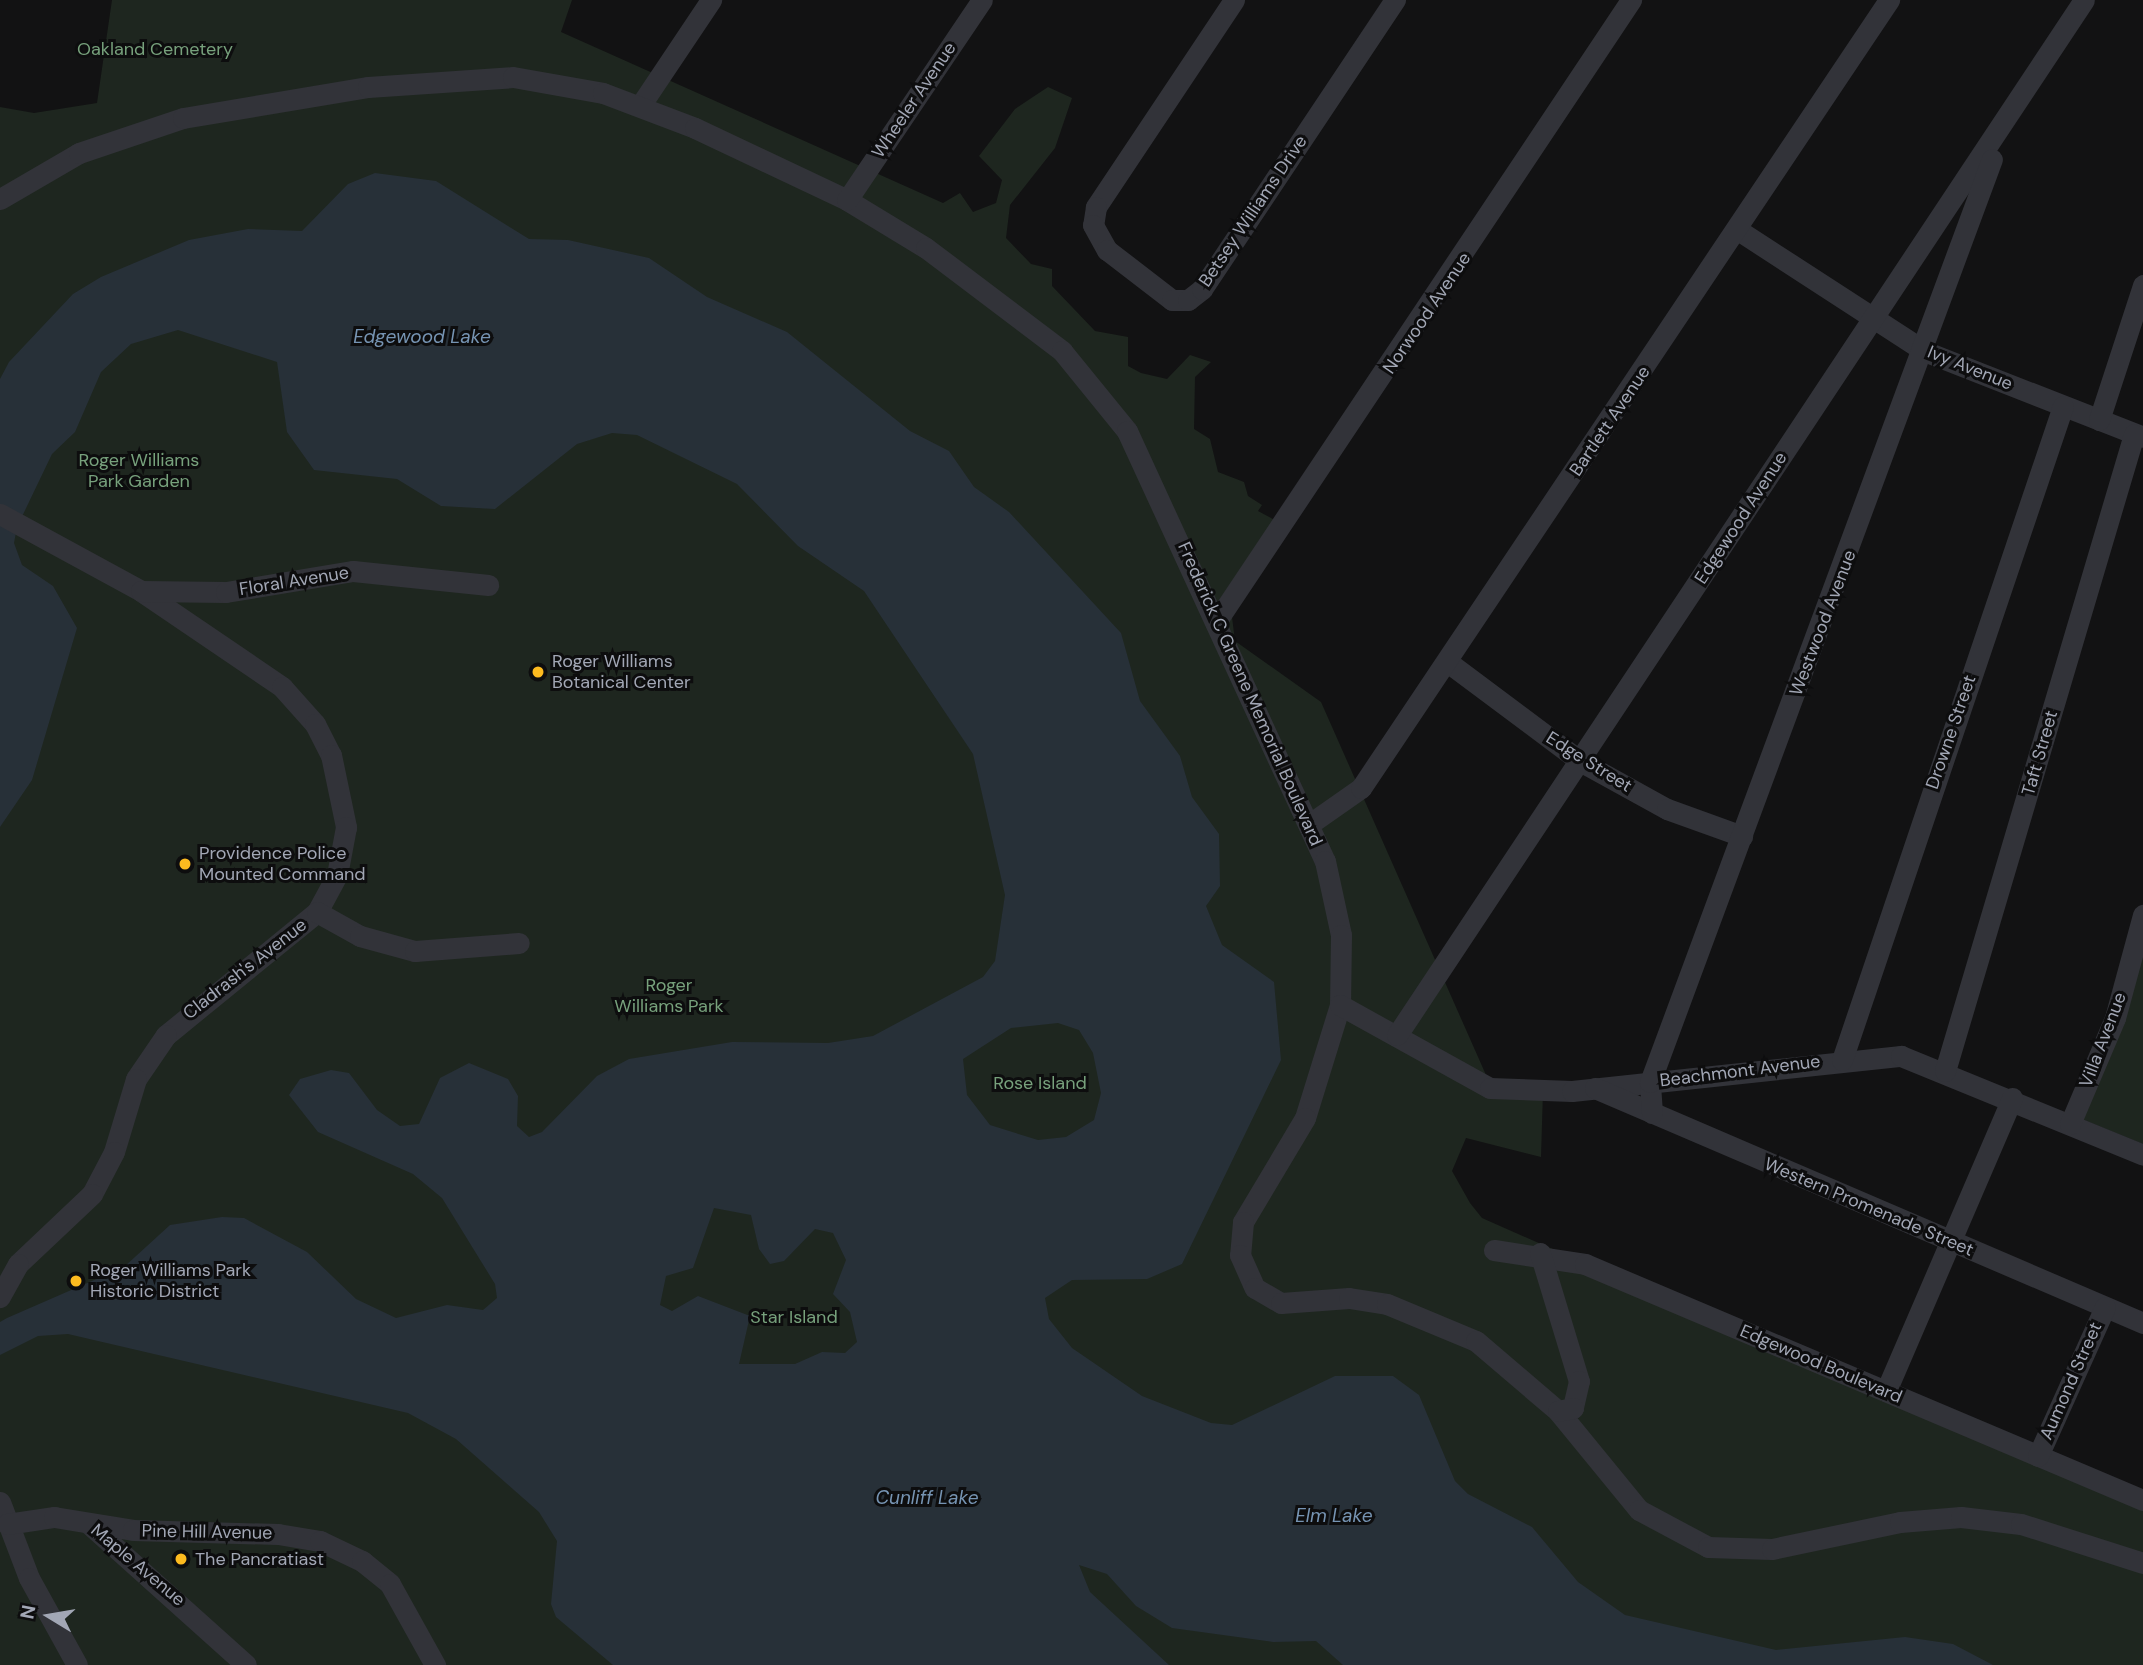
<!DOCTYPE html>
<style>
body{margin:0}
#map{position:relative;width:2143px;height:1665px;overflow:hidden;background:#121213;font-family:"DM Sans",sans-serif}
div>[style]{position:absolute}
.green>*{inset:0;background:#1e261f}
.water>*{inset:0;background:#273038}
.minor>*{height:21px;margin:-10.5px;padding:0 10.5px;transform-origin:10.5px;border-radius:10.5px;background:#323339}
.dots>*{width:19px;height:19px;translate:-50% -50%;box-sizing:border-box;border:4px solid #0d0d0e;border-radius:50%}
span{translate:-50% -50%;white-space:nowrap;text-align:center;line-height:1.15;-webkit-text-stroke:6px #0d0d0e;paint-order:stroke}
.park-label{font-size:18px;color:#77a17c}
.street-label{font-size:18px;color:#a2a7b5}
.poi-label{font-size:18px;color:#a2a7b5}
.left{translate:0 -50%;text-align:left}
.water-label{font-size:19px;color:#7694b3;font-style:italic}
.north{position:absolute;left:14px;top:1581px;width:70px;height:70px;-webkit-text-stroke:5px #0d0d0e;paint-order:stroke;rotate:281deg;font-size:19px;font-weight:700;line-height:28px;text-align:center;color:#a2a7b5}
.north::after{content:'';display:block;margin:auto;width:24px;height:32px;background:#a2a7b5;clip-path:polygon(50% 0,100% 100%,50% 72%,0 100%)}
</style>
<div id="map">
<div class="green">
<div style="clip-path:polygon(112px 0,572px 0,561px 32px,943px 203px,960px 193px,973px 212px,996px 203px,1002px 180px,979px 156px,1015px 109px,1048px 87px,1072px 98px,1055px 148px,1010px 205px,1006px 238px,1031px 264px,1052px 269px,1052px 286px,1095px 331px,1128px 337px,1128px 366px,1141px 373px,1167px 379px,1190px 355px,1211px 362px,1195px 377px,1194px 429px,1210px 439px,1218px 472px,1244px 482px,1248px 496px,1262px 505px,1258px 511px,1282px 524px,1230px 601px,1235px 641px,1321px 702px,1490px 1084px,1543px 1091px,1541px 1157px,1466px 1138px,1452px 1171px,1470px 1203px,1482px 1218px,1541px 1244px,2143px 1496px,2143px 1665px,0 1665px,0 107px,34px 113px,97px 103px)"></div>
<div style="clip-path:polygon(2143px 955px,2143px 1144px,2079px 1118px)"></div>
</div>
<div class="water">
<div style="clip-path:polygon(evenodd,375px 173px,436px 181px,529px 239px,568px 240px,649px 258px,707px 297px,787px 332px,910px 431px,949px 451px,974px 487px,1009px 512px,1121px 633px,1140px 701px,1180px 756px,1192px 797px,1219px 834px,1220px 886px,1206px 906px,1222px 945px,1274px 982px,1281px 1060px,1182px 1264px,1147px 1279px,1072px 1280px,1045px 1298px,1049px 1319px,1072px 1348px,1142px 1396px,1211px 1423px,1232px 1425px,1335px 1376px,1393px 1376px,1419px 1395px,1455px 1481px,1468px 1494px,1532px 1527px,1578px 1582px,1625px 1615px,1776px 1650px,1905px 1637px,1953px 1644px,1993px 1665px,1343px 1665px,1316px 1641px,1273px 1642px,1172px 1628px,1136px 1606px,1107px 1574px,1079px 1565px,1090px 1592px,1169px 1665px,613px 1665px,556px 1617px,551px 1604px,557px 1541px,539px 1512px,456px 1439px,408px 1413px,68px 1334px,38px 1336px,0 1355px,0 1322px,7px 1318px,124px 1267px,170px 1225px,222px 1217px,244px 1218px,307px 1252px,356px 1299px,396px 1318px,447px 1305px,483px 1310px,497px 1298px,495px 1284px,442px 1198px,413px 1174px,318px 1132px,289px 1095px,300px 1079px,331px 1070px,349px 1073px,377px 1110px,400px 1126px,419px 1124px,440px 1078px,469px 1063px,508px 1079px,518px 1096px,517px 1126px,529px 1137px,542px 1132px,597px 1076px,629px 1059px,732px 1042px,828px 1043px,873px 1036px,983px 977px,995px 961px,1005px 895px,973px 754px,864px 591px,798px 546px,737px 484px,637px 435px,612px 433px,577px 444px,495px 509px,441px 506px,397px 479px,314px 470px,287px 432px,277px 362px,178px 330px,131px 344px,101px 372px,75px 432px,52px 454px,17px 527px,14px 543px,22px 565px,53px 586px,77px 628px,32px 780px,0 827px,0 379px,9px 362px,73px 294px,101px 277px,189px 240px,248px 229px,302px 231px,348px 184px,375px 173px,1058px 1023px,1079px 1030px,1093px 1053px,1101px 1093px,1094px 1120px,1066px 1137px,1038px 1140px,990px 1125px,967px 1095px,963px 1059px,1011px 1028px,1058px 1023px,375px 173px,714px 1208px,751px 1215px,759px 1249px,770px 1264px,784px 1261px,815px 1229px,833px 1233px,846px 1260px,833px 1294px,850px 1312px,857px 1342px,845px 1353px,822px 1352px,795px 1364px,739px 1364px,750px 1316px,698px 1296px,672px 1311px,660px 1305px,666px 1276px,693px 1268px,714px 1208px)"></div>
</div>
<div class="minor">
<div style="left:1234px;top:0;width:249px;rotate:123.7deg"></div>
<div style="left:1096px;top:207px;width:18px;rotate:99deg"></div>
<div style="left:1093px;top:225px;width:29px;rotate:61deg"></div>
<div style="left:1107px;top:250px;width:82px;rotate:37.6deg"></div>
<div style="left:1172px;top:300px;width:16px"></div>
<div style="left:1188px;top:300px;width:18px;rotate:-38deg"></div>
<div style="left:1202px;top:289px;width:348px;rotate:-56.3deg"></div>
<div style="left:640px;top:106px;width:128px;rotate:-56.2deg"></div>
<div style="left:0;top:199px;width:91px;rotate:-30.2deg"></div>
<div style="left:79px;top:153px;width:110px;rotate:-18.6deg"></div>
<div style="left:183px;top:118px;width:188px;rotate:-9.5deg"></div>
<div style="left:368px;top:87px;width:145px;rotate:-3.9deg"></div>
<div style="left:513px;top:77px;width:91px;rotate:10.1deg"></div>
<div style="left:603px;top:93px;width:98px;rotate:20.8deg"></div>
<div style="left:695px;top:128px;width:168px;rotate:25.3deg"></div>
<div style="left:847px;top:200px;width:92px;rotate:31.3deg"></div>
<div style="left:926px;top:248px;width:171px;rotate:37.1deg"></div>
<div style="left:1062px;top:351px;width:103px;rotate:50.9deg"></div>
<div style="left:1127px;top:431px;width:473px;rotate:65.3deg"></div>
<div style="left:1325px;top:861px;width:76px;rotate:77.8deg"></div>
<div style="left:1341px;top:935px;width:70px;rotate:90.8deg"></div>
<div style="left:1340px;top:1005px;width:118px;rotate:107.2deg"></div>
<div style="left:1305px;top:1118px;width:121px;rotate:120.8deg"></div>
<div style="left:1243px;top:1222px;width:33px;rotate:95deg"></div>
<div style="left:1240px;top:1255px;width:36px;rotate:66deg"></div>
<div style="left:1255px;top:1288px;width:30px;rotate:30deg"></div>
<div style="left:1281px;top:1303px;width:68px;rotate:-4.2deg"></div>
<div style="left:1349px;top:1298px;width:38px;rotate:9deg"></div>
<div style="left:1387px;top:1304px;width:96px;rotate:22.6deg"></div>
<div style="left:1476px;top:1341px;width:108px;rotate:40.5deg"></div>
<div style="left:1558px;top:1411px;width:128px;rotate:50.7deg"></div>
<div style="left:1639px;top:1510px;width:78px;rotate:28.2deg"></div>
<div style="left:1708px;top:1547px;width:64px;rotate:1.8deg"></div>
<div style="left:1772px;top:1549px;width:131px;rotate:-11.9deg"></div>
<div style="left:1900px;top:1522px;width:61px;rotate:-4.7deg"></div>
<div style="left:1961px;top:1517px;width:60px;rotate:6.7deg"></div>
<div style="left:2021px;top:1524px;width:128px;rotate:17.7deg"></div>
<div style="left:847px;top:200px;width:241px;rotate:-56deg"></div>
<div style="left:1738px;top:230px;width:222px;rotate:33deg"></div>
<div style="left:1924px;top:351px;width:235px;rotate:21.4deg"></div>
<div style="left:2099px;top:420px;width:142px;rotate:-71.9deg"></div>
<div style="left:0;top:514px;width:161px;rotate:28.6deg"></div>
<div style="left:141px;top:591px;width:171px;rotate:34.2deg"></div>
<div style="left:282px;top:687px;width:50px;rotate:48.3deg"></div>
<div style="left:315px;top:724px;width:35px;rotate:63deg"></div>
<div style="left:331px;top:755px;width:74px;rotate:78.2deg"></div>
<div style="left:346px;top:827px;width:49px;rotate:100.6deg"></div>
<div style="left:337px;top:875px;width:42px;rotate:118.4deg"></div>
<div style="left:317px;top:912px;width:195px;rotate:140.8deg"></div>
<div style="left:166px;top:1035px;width:53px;rotate:124.3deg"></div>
<div style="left:136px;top:1079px;width:76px;rotate:106.8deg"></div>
<div style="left:114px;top:1152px;width:47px;rotate:117.6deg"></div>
<div style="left:92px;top:1194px;width:102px;rotate:136.6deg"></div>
<div style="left:18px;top:1264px;width:38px;rotate:119deg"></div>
<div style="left:141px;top:591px;width:85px;rotate:0.7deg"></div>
<div style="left:226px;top:592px;width:129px;rotate:-9.4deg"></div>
<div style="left:353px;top:571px;width:136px;rotate:5.9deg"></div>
<div style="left:1216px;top:622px;width:748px;rotate:-56.29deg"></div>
<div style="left:1449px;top:663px;width:164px;rotate:36.8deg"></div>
<div style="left:1580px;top:761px;width:99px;rotate:28.9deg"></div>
<div style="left:1667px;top:809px;width:80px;rotate:19.8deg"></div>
<div style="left:1311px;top:823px;width:61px;rotate:-35deg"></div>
<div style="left:1361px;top:788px;width:949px;rotate:-56.18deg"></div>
<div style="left:317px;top:912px;width:49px;rotate:29.2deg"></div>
<div style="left:360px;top:936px;width:57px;rotate:15.3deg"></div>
<div style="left:415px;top:951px;width:104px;rotate:-4.4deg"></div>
<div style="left:1340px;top:1005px;width:171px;rotate:29deg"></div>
<div style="left:1490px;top:1088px;width:82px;rotate:2.1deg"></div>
<div style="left:1572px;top:1091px;width:331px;rotate:-6.1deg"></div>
<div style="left:1901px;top:1056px;width:261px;rotate:22.2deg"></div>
<div style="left:1397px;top:1035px;width:1242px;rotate:-56.43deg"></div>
<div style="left:1842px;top:1060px;width:690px;rotate:-71.33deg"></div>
<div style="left:1945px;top:1071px;width:664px;rotate:-73.47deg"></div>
<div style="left:1595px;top:1088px;width:596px;rotate:23.21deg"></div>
<div style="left:1652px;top:1113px;width:31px;rotate:-94deg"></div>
<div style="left:1650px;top:1082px;width:984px;rotate:-69.67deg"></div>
<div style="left:2070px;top:1124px;width:115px;rotate:-67deg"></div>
<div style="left:2115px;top:1018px;width:107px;rotate:-74.8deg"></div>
<div style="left:1494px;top:1250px;width:92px;rotate:8.7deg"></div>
<div style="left:1585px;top:1264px;width:606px;rotate:22.93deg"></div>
<div style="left:1540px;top:1253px;width:134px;rotate:73.1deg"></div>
<div style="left:1579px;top:1381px;width:28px;rotate:103deg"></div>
<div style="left:1573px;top:1408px;width:15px;rotate:169deg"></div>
<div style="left:1886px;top:1391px;width:319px;rotate:-66.7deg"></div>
<div style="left:2038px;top:1456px;width:163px;rotate:-65.8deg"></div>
<div style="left:0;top:1502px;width:81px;rotate:69.1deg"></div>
<div style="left:29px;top:1578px;width:99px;rotate:61.1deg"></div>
<div style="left:88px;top:1523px;width:212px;rotate:41.9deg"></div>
<div style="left:7px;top:1524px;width:48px;rotate:-8.5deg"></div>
<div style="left:54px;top:1517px;width:80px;rotate:9.3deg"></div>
<div style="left:133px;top:1530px;width:145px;rotate:1.6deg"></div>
<div style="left:278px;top:1534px;width:43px;rotate:9.5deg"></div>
<div style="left:320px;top:1541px;width:47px;rotate:25.5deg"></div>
<div style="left:362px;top:1561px;width:36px;rotate:39deg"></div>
<div style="left:390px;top:1584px;width:93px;rotate:60.9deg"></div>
</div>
<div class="dots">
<div style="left:538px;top:672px;background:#fdbb1f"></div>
<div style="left:185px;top:864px;background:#fdbb1f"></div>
<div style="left:76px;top:1281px;background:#fdbb1f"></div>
<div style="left:181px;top:1559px;background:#fdbb1f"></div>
</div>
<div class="park-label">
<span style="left:155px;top:49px">Oakland Cemetery</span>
<span style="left:139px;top:471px">Roger Williams<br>Park Garden</span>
<span style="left:669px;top:996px">Roger<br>Williams Park</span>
<span style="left:1040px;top:1083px">Rose Island</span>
<span style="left:794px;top:1317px">Star Island</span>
</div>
<div class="street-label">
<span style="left:914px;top:100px;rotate:-56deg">Wheeler Avenue</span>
<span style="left:1253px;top:211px;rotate:-56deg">Betsey Williams Drive</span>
<span style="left:1427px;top:313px;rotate:-56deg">Norwood Avenue</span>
<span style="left:1970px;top:368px;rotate:22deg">Ivy Avenue</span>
<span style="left:1610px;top:421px;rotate:-56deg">Bartlett Avenue</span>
<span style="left:1741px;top:518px;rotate:-57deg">Edgewood Avenue</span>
<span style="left:294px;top:581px;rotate:-9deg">Floral Avenue</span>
<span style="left:1823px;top:623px;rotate:-69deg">Westwood Avenue</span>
<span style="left:1250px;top:694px;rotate:66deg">Frederick C Greene Memorial Boulevard</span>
<span style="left:1951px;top:732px;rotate:-71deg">Drowne Street</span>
<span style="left:2040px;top:753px;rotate:-74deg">Taft Street</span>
<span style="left:1589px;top:762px;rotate:32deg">Edge Street</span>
<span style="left:245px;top:969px;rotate:-38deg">Cladrash's Avenue</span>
<span style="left:2103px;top:1040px;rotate:-69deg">Villa Avenue</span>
<span style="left:1740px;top:1071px;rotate:-7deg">Beachmont Avenue</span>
<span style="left:1869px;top:1207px;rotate:23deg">Western Promenade Street</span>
<span style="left:1821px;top:1364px;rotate:23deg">Edgewood Boulevard</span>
<span style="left:2071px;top:1381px;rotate:-66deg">Aumond Street</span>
<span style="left:207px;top:1532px;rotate:1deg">Pine Hill Avenue</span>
<span style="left:138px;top:1565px;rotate:40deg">Maple Avenue</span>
</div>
<div class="poi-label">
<span class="left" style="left:552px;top:672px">Roger Williams<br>Botanical Center</span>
<span class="left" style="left:199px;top:864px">Providence Police<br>Mounted Command</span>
<span class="left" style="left:90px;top:1281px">Roger Williams Park<br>Historic District</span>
<span class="left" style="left:195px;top:1559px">The Pancratiast</span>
</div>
<div class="water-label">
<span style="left:422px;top:337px">Edgewood Lake</span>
<span style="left:927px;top:1498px">Cunliff Lake</span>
<span style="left:1334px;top:1516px">Elm Lake</span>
</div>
<div class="north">N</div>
</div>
